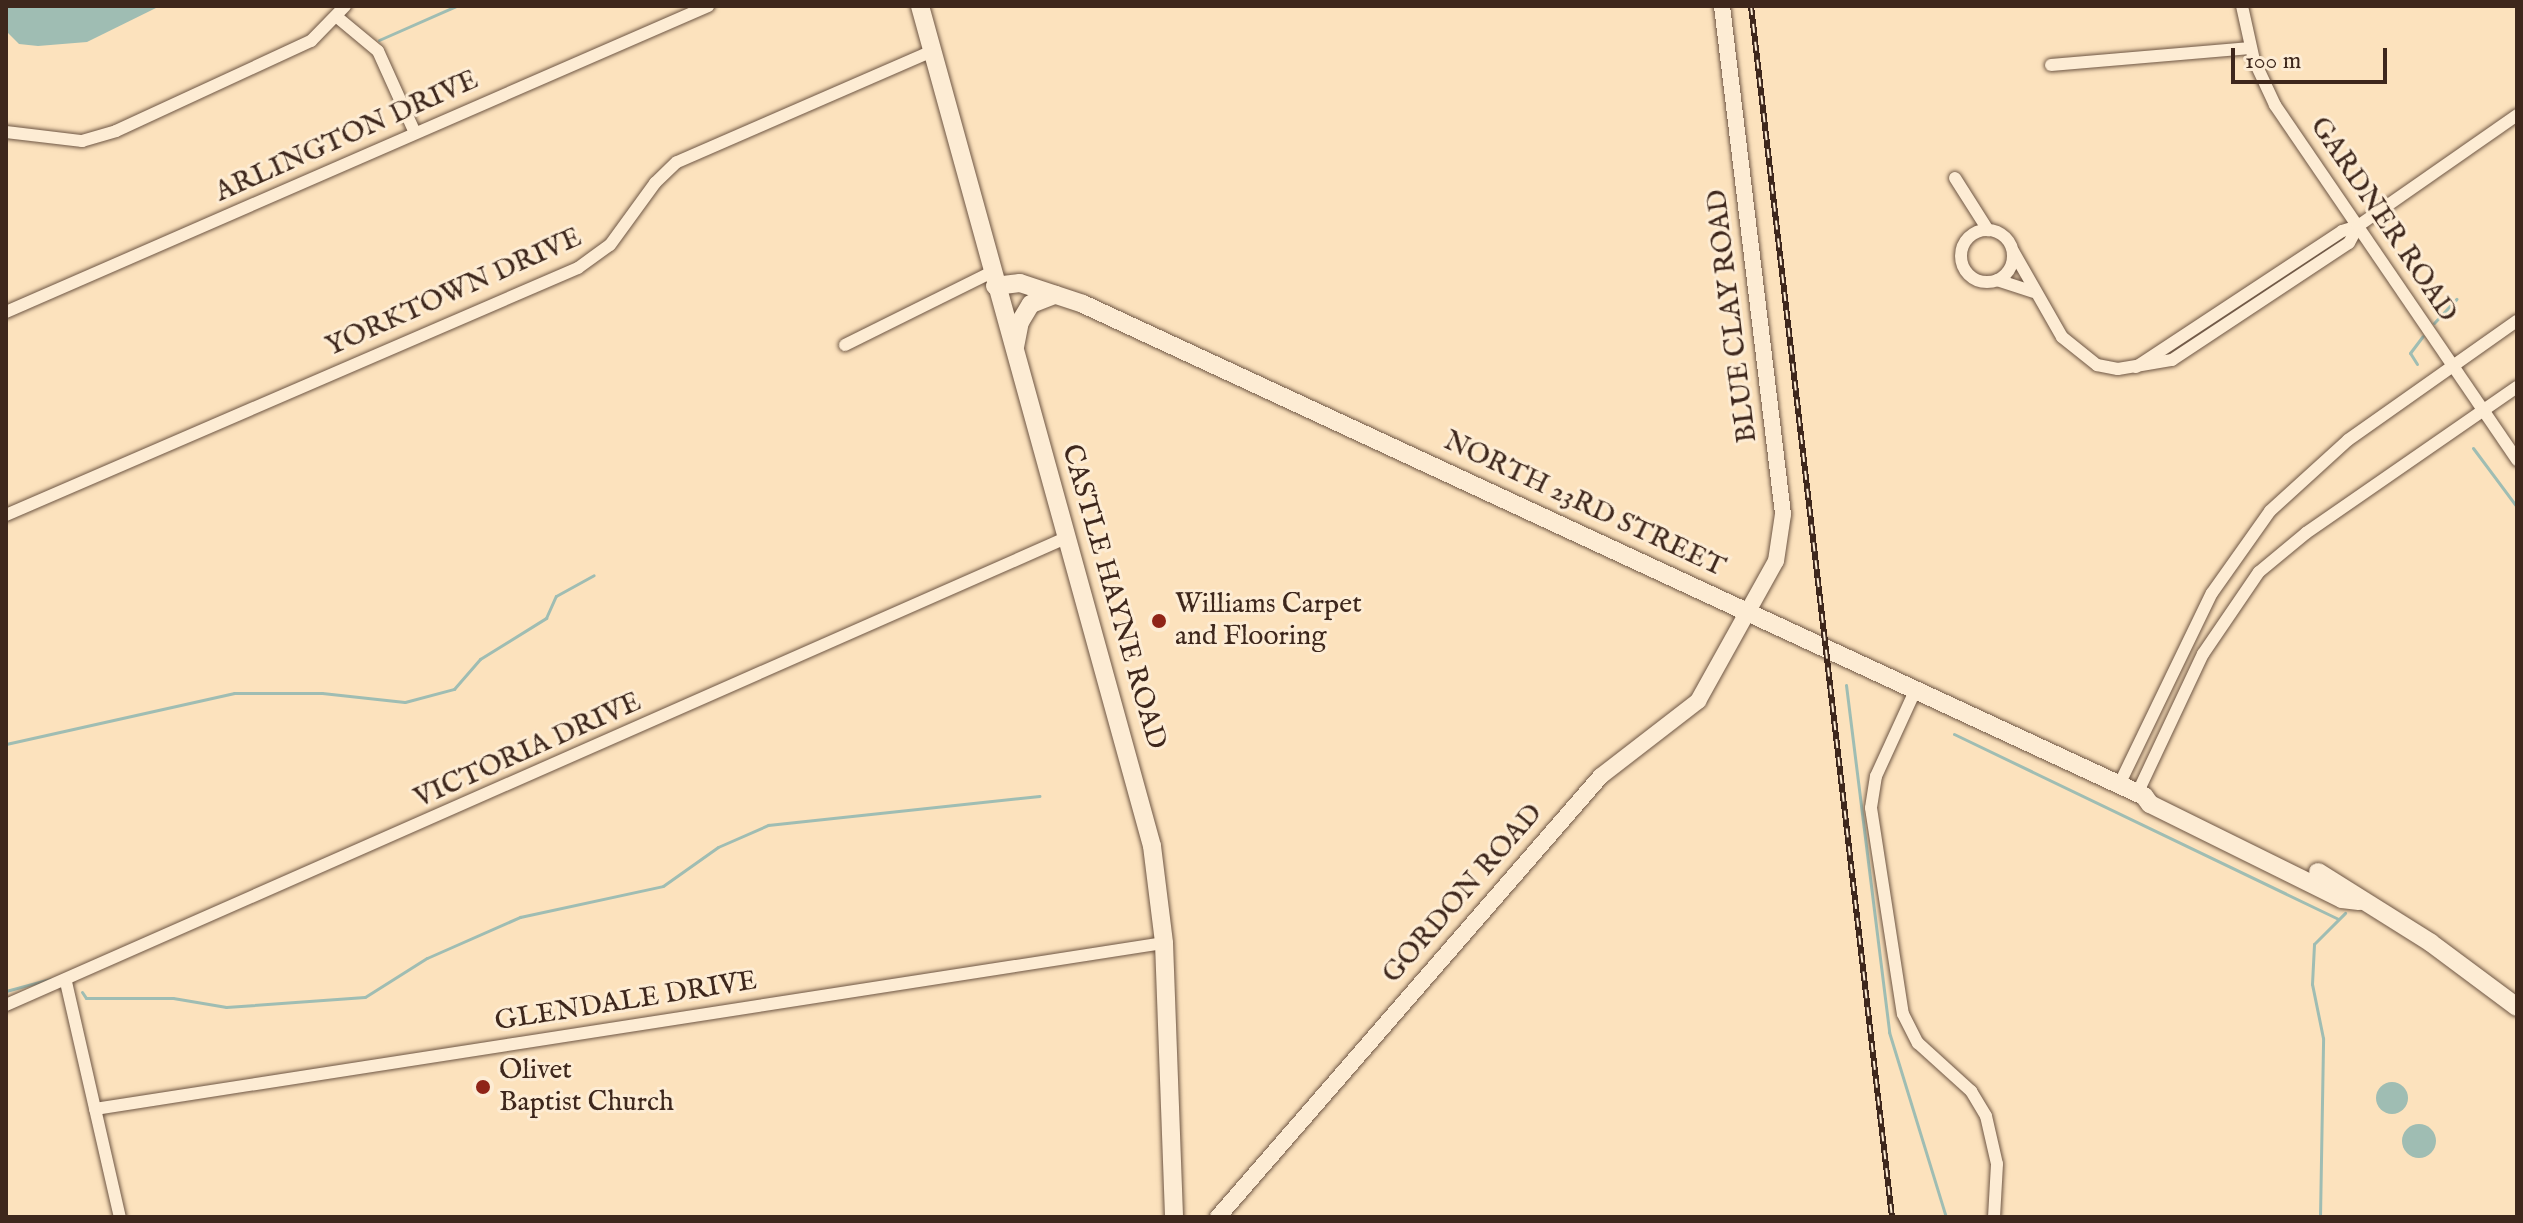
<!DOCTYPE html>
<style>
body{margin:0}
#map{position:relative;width:2523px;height:1223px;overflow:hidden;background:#fce2bd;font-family:"IM FELL English",serif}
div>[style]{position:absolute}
.water>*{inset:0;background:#9fbdb3}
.round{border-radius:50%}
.stream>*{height:3px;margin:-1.5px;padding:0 1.5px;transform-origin:1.5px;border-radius:1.5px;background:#9fbdb3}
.roads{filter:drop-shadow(0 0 2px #6e5644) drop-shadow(0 0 2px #6e5644)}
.minor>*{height:12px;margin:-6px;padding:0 6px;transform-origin:6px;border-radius:6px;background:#fdecd4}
.minor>.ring{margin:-6px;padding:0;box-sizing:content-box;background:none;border:12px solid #fdecd4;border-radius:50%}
.tertiary>*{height:16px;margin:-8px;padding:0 8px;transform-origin:8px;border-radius:8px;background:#fdecd4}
.secondary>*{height:18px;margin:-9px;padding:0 9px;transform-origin:9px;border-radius:9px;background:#fdecd4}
.rail>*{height:6px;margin-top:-3px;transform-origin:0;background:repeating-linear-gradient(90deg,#fdecd4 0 9px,#3e271c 0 18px);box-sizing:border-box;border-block:2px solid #3e271c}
.dots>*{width:22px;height:22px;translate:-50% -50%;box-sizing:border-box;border:4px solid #fdecd4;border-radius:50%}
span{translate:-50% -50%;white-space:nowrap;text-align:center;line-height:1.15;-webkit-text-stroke:6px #fdecd4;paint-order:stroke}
.street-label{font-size:28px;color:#3e271c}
.poi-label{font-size:28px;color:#3e271c}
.left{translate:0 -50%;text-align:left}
.frame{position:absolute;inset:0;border:8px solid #3e271c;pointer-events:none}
.scale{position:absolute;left:2231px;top:48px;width:156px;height:36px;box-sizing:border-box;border:4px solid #3e271c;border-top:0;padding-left:10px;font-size:24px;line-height:28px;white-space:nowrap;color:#3e271c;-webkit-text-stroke:6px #fdecd4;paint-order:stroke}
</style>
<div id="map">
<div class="water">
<div style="clip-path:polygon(6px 6px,160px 6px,87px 42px,38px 46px,19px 44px,8px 33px)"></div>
<div class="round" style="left:2376px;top:1082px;width:32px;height:32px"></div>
<div class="round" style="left:2402px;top:1124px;width:34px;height:34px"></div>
</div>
<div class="stream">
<div style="left:379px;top:40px;width:84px;rotate:-23.8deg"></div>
<div style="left:2434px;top:323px;width:33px;rotate:-47deg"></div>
<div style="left:2417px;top:364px;width:13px;rotate:-122deg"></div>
<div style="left:2410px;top:353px;width:21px;rotate:-53deg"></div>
<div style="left:2473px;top:448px;width:74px;rotate:53.3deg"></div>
<div style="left:1846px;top:685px;width:350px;rotate:82.9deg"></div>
<div style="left:1889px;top:1032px;width:194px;rotate:72.9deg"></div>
<div style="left:1954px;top:734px;width:426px;rotate:25.7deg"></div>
<div style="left:6px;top:744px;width:234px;rotate:-12.6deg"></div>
<div style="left:234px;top:693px;width:88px"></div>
<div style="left:322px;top:693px;width:83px;rotate:6.2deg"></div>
<div style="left:405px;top:702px;width:51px;rotate:-14.9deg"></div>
<div style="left:454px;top:689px;width:40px;rotate:-49deg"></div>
<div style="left:480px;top:659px;width:78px;rotate:-31.8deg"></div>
<div style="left:546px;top:618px;width:24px;rotate:-66deg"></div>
<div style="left:556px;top:596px;width:43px;rotate:-28.9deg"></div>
<div style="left:6px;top:991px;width:46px;rotate:-15.3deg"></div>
<div style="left:82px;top:992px;width:7px;rotate:56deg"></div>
<div style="left:86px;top:998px;width:87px"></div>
<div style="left:173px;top:998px;width:54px;rotate:9.6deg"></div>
<div style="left:226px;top:1007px;width:139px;rotate:-4.1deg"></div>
<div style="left:365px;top:997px;width:73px;rotate:-32.2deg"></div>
<div style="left:427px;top:958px;width:102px;rotate:-23.8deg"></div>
<div style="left:520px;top:917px;width:146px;rotate:-12.2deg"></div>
<div style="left:663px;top:886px;width:67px;rotate:-35.3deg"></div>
<div style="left:718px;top:847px;width:55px;rotate:-23.7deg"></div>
<div style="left:768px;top:825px;width:273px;rotate:-6.1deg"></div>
<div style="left:2320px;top:1217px;width:179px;rotate:-89deg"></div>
<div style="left:2323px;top:1038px;width:55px;rotate:-101.5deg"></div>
<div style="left:2312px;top:984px;width:40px;rotate:-87.1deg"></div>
<div style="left:2314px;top:944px;width:44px;rotate:-45deg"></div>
</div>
<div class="roads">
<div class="minor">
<div style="left:2242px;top:6px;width:55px;rotate:77.5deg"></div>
<div style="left:2254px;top:60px;width:50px;rotate:65deg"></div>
<div style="left:2275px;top:105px;width:430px;rotate:55.7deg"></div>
<div style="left:337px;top:17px;width:53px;rotate:39.7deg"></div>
<div style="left:378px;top:51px;width:90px;rotate:65.7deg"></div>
<div style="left:2051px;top:65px;width:200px;rotate:-4.9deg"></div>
<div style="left:6px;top:132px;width:77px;rotate:6.8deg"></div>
<div style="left:82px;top:141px;width:35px;rotate:-16deg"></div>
<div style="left:116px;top:131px;width:215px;rotate:-24.8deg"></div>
<div style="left:311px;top:41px;width:49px;rotate:-45.8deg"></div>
<div style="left:1955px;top:178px;width:62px;rotate:57.6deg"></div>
<div class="ring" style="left:1961px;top:230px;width:40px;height:40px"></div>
<div style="left:2013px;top:251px;width:99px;rotate:60.3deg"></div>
<div style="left:2062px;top:337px;width:45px;rotate:38.7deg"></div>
<div style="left:2097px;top:365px;width:21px;rotate:11deg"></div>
<div style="left:2118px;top:369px;width:55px;rotate:-9.5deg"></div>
<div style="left:2172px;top:360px;width:212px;rotate:-33.5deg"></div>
<div style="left:2349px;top:243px;width:19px;rotate:-62deg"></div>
<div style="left:1997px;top:280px;width:38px;rotate:18deg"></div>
<div style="left:6px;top:312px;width:766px;rotate:-23.55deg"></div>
<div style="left:845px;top:345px;width:164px;rotate:-26.4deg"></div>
<div style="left:2136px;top:367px;width:247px;rotate:-33.4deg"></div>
<div style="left:2342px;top:231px;width:17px;rotate:-17deg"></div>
<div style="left:2358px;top:226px;width:194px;rotate:-34.9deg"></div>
<div style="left:6px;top:515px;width:623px;rotate:-23.36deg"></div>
<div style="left:578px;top:268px;width:39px;rotate:-36deg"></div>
<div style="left:610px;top:245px;width:77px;rotate:-54deg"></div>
<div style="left:655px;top:183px;width:30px;rotate:-44deg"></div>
<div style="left:677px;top:162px;width:278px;rotate:-23.5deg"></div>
<div style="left:1915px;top:691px;width:94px;rotate:114.6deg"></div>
<div style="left:1876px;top:776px;width:32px;rotate:99deg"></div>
<div style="left:1871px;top:808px;width:208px;rotate:81.2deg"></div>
<div style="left:1903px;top:1014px;width:33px;rotate:63deg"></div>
<div style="left:1918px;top:1043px;width:72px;rotate:42.2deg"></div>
<div style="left:1971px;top:1091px;width:29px;rotate:59deg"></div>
<div style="left:1986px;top:1116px;width:49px;rotate:77.1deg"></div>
<div style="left:1997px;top:1164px;width:53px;rotate:93.2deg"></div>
<div style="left:2119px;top:785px;width:213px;rotate:-64.2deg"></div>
<div style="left:2212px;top:593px;width:100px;rotate:-54.7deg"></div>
<div style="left:2270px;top:511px;width:105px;rotate:-42.3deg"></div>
<div style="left:2348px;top:440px;width:207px;rotate:-35.2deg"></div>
<div style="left:2137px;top:794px;width:155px;rotate:-64.8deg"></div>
<div style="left:2203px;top:654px;width:99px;rotate:-55.7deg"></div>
<div style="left:2259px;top:572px;width:61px;rotate:-39.7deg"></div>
<div style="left:2306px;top:533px;width:257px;rotate:-34.7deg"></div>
<div style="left:66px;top:982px;width:241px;rotate:77.1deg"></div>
<div style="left:6px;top:1005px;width:1161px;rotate:-23.78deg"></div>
<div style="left:95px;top:1109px;width:1082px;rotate:-8.83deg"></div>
</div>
<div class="tertiary">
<div style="left:1218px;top:1217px;width:584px;rotate:-49.03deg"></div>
<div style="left:1601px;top:776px;width:123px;rotate:-37.7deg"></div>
<div style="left:1698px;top:701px;width:160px;rotate:-60.9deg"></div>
<div style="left:1776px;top:561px;width:48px;rotate:-81.5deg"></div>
<div style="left:1783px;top:514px;width:512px;rotate:-96.85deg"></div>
</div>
<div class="secondary">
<div style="left:920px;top:6px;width:871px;rotate:74.56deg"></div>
<div style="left:1152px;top:846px;width:98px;rotate:82.9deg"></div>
<div style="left:1164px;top:943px;width:274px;rotate:87.9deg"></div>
<div style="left:995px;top:286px;width:25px;rotate:-7deg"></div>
<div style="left:1020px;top:283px;width:66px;rotate:18.4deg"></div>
<div style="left:1083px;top:304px;width:1170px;rotate:24.88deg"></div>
<div style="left:2144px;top:796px;width:10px;rotate:53deg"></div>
<div style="left:2150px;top:804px;width:214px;rotate:26.3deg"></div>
<div style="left:2342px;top:899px;width:17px;rotate:7deg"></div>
<div style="left:1015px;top:347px;width:25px;rotate:-79deg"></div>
<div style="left:1020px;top:322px;width:21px;rotate:-59deg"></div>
<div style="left:1031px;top:304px;width:26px;rotate:-21deg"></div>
<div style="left:2318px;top:872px;width:133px;rotate:32.1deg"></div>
<div style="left:2431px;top:943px;width:107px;rotate:36.7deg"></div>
</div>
</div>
<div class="rail">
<div style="left:1751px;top:6px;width:1219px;rotate:83.36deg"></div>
</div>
<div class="dots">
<div style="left:1159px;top:621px;background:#8f2418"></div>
<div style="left:483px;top:1087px;background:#8f2418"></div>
</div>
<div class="street-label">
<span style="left:347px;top:137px;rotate:-24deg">ARLINGTON DRIVE</span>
<span style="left:2383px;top:220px;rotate:56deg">GARDNER ROAD</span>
<span style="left:454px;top:293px;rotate:-24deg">YORKTOWN DRIVE</span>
<span style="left:1733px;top:316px;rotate:-97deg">BLUE CLAY ROAD</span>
<span style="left:1584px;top:505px;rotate:25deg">NORTH 23RD STREET</span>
<span style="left:1113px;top:597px;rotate:74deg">CASTLE HAYNE ROAD</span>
<span style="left:528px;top:751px;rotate:-24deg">VICTORIA DRIVE</span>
<span style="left:1463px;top:894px;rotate:-49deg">GORDON ROAD</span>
<span style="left:626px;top:1002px;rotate:-9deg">GLENDALE DRIVE</span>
</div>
<div class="poi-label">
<span class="left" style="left:1175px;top:621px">Williams Carpet<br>and Flooring</span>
<span class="left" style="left:499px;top:1087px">Olivet<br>Baptist Church</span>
</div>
<div class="frame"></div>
<div class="scale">100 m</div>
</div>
